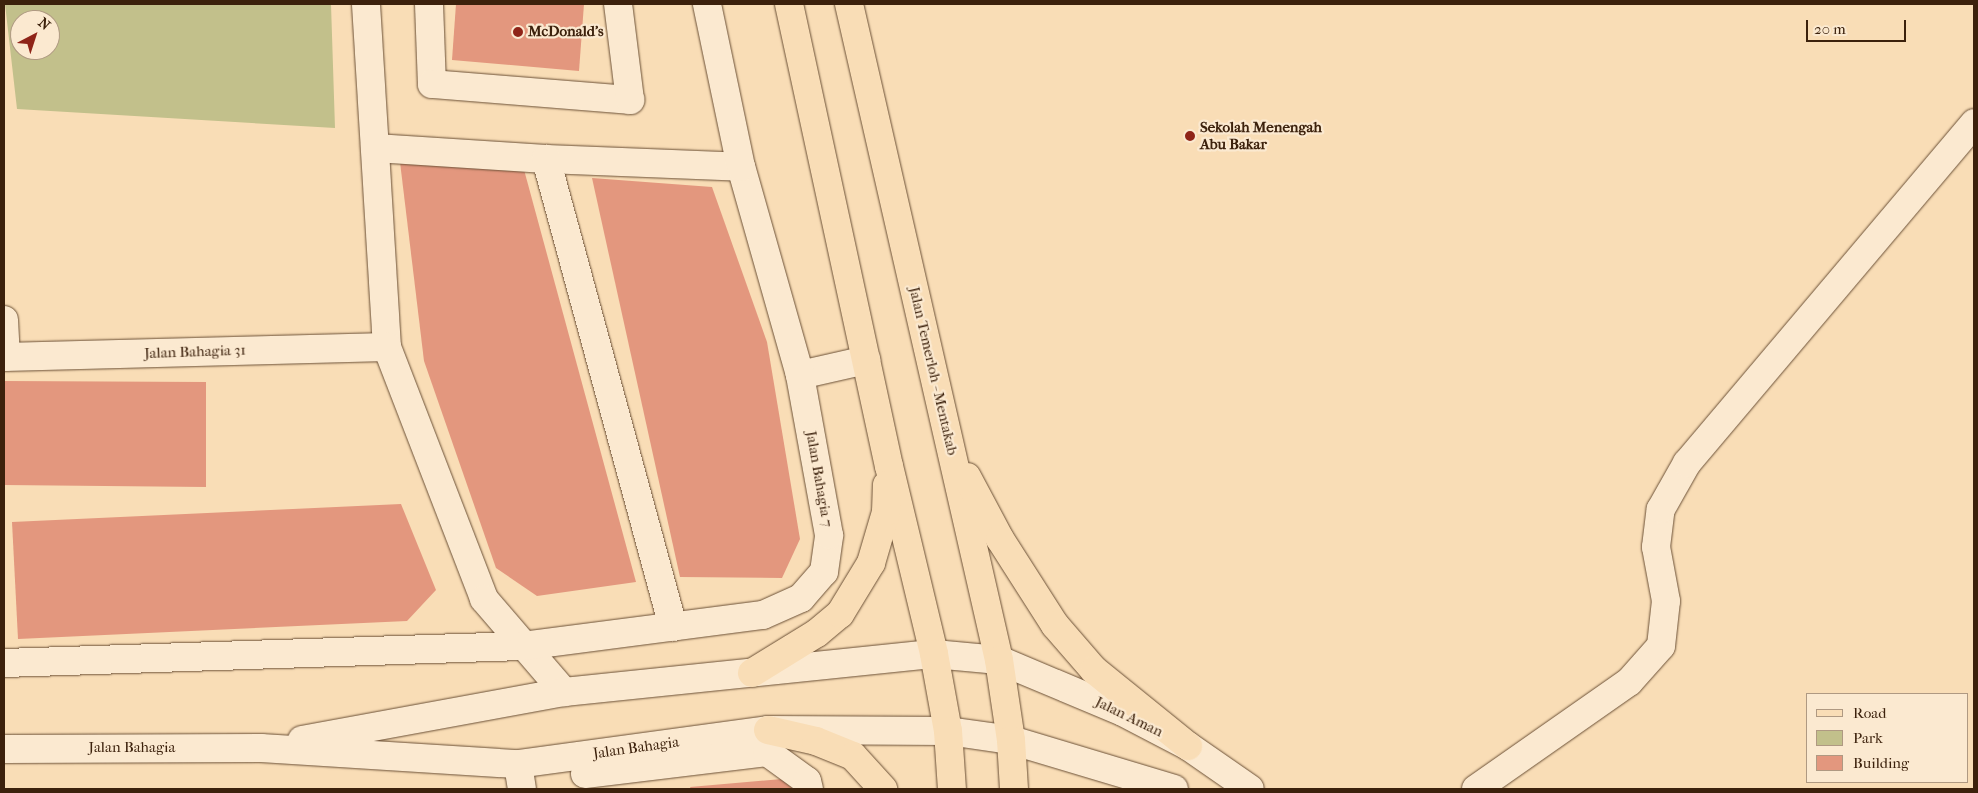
<!DOCTYPE html>
<style>
body{margin:0}
#map{position:relative;width:1978px;height:793px;overflow:hidden;background:#f9ddb6;font-family:"IM FELL French Canon",serif}
div>[style]{position:absolute}
.green>*{inset:0;background:#c2c08b}
.building>*{inset:0;background:#e3977e}
.roads{filter:drop-shadow(0 0 1px #6b5036) drop-shadow(0 0 1px #6b5036)}
.minor>*{height:28px;margin:-14px;padding:0 14px;transform-origin:14px;border-radius:14px;background:#fbe9d0}
.major>*{height:28px;margin:-14px;padding:0 14px;transform-origin:14px;border-radius:14px;background:#f9ddb6}
.dots>*{width:14px;height:14px;translate:-50% -50%;box-sizing:border-box;border:2px solid #fbe9d0;border-radius:50%}
span{translate:-50% -50%;white-space:nowrap;text-align:center;line-height:1.15;-webkit-text-stroke:4.5px #fbe9d0;paint-order:stroke}
.poi-label{font-size:15px;color:#3c210c;font-weight:700}
.left{translate:0 -50%;text-align:left}
.street-label{font-size:15px;color:#3c210c}
.frame{position:absolute;inset:0;border:5px solid #3c210c;pointer-events:none}
.legend{position:absolute;left:1806px;top:693px;width:162px;height:90px;box-sizing:border-box;background:#fbe9d0;border:1px solid #af9982;margin:0;padding:6px 9px;list-style:none;font-size:15px;color:#3c210c}
.legend li{display:flex;align-items:center;gap:10px;height:25px}
.legend b{width:25px;border:1px solid #af9982}
.north{position:absolute;left:10px;top:10px;width:50px;height:50px;box-sizing:border-box;background:#fbe9d0;border:1px solid #af9982;border-radius:50%;rotate:40deg;font-size:14px;font-weight:700;line-height:20px;text-align:center;color:#3c210c}
.north::after{content:'';display:block;margin:auto;width:18px;height:22px;background:#8f2418;clip-path:polygon(50% 0,100% 100%,50% 72%,0 100%)}
.scale{position:absolute;left:1806px;top:20px;width:100px;height:22px;box-sizing:border-box;border:2px solid #3c210c;border-top:0;padding-left:6px;font-size:15px;line-height:18px;white-space:nowrap;color:#3c210c;-webkit-text-stroke:4px #fbe9d0;paint-order:stroke}
</style>
<div id="map">
<div class="green">
<div style="clip-path:polygon(evenodd,5px 4px,331px 4px,335px 128px,17px 109px,5px 4px,20px 20px,50px 20px,50px 50px,20px 50px,20px 20px)"></div>
</div>
<div class="building">
<div style="clip-path:polygon(456px 4px,584px 4px,579px 71px,452px 60px)"></div>
<div style="clip-path:polygon(400px 162px,523px 166px,636px 582px,537px 596px,496px 568px,424px 361px)"></div>
<div style="clip-path:polygon(592px 178px,712px 187px,767px 342px,800px 539px,782px 578px,680px 577px)"></div>
<div style="clip-path:polygon(4px 381px,206px 382px,206px 487px,4px 485px)"></div>
<div style="clip-path:polygon(401px 504px,436px 590px,407px 621px,18px 639px,12px 522px)"></div>
<div style="clip-path:polygon(782px 779px,793px 789px,691px 789px,690px 787px)"></div>
</div>
<div class="roads">
<div class="minor">
<div style="left:366px;top:4px;width:344px;rotate:86.5deg"></div>
<div style="left:387px;top:347px;width:270px;rotate:68.9deg"></div>
<div style="left:484px;top:599px;width:123px;rotate:49.3deg"></div>
<div style="left:429px;top:4px;width:80px;rotate:87.9deg"></div>
<div style="left:432px;top:84px;width:199px;rotate:4.6deg"></div>
<div style="left:630px;top:100px;width:97px;rotate:-97.1deg"></div>
<div style="left:375px;top:148px;width:171px;rotate:3.7deg"></div>
<div style="left:546px;top:159px;width:195px;rotate:2.3deg"></div>
<div style="left:546px;top:159px;width:485px;rotate:74.8deg"></div>
<div style="left:4px;top:320px;width:37px;rotate:87deg"></div>
<div style="left:4px;top:357px;width:383px;rotate:-1.5deg"></div>
<div style="left:800px;top:375px;width:68px;rotate:-12.8deg"></div>
<div style="left:4px;top:663px;width:519px;rotate:-1.88deg"></div>
<div style="left:523px;top:646px;width:242px;rotate:-7.4deg"></div>
<div style="left:763px;top:615px;width:42px;rotate:-24.1deg"></div>
<div style="left:801px;top:598px;width:35px;rotate:-49deg"></div>
<div style="left:824px;top:572px;width:37px;rotate:-82deg"></div>
<div style="left:829px;top:535px;width:163px;rotate:-100.3deg"></div>
<div style="left:800px;top:375px;width:216px;rotate:-105.8deg"></div>
<div style="left:741px;top:167px;width:167px;rotate:-101.8deg"></div>
<div style="left:302px;top:740px;width:266px;rotate:-10.4deg"></div>
<div style="left:564px;top:692px;width:372px;rotate:-5.9deg"></div>
<div style="left:934px;top:654px;width:65px;rotate:5.3deg"></div>
<div style="left:999px;top:660px;width:134px;rotate:22.8deg"></div>
<div style="left:1123px;top:712px;width:73px;rotate:27.6deg"></div>
<div style="left:1188px;top:746px;width:75px;rotate:34.7deg"></div>
<div style="left:4px;top:749px;width:257px;rotate:-0.2deg"></div>
<div style="left:261px;top:748px;width:257px;rotate:3.6deg"></div>
<div style="left:518px;top:764px;width:252px;rotate:-7.7deg"></div>
<div style="left:768px;top:730px;width:180px;rotate:0.3deg"></div>
<div style="left:948px;top:731px;width:64px;rotate:8.1deg"></div>
<div style="left:1011px;top:740px;width:170px;rotate:16.7deg"></div>
<div style="left:518px;top:764px;width:25px;rotate:81deg"></div>
<div style="left:585px;top:774px;width:183px;rotate:-6.9deg"></div>
<div style="left:767px;top:752px;width:49px;rotate:35.9deg"></div>
<div style="left:807px;top:781px;width:8px;rotate:76deg"></div>
<div style="left:1476px;top:789px;width:187px;rotate:-35deg"></div>
<div style="left:1629px;top:682px;width:48px;rotate:-48.4deg"></div>
<div style="left:1661px;top:646px;width:45px;rotate:-83.7deg"></div>
<div style="left:1666px;top:601px;width:55px;rotate:-100.5deg"></div>
<div style="left:1656px;top:547px;width:38px;rotate:-83deg"></div>
<div style="left:1661px;top:509px;width:53px;rotate:-60.5deg"></div>
<div style="left:1687px;top:463px;width:445px;rotate:-49.8deg"></div>
</div>
<div class="major">
<div style="left:789px;top:4px;width:473px;rotate:77.8deg"></div>
<div style="left:889px;top:466px;width:193px;rotate:76.5deg"></div>
<div style="left:934px;top:654px;width:78px;rotate:79.7deg"></div>
<div style="left:948px;top:731px;width:58px;rotate:86.1deg"></div>
<div style="left:849px;top:4px;width:673px;rotate:77.12deg"></div>
<div style="left:999px;top:660px;width:81px;rotate:81.5deg"></div>
<div style="left:1011px;top:740px;width:49px;rotate:86.5deg"></div>
<div style="left:967px;top:477px;width:70px;rotate:62deg"></div>
<div style="left:1000px;top:539px;width:102px;rotate:57.4deg"></div>
<div style="left:1055px;top:625px;width:60px;rotate:49.1deg"></div>
<div style="left:1094px;top:670px;width:121px;rotate:39deg"></div>
<div style="left:752px;top:673px;width:76px;rotate:-31.6deg"></div>
<div style="left:817px;top:633px;width:30px;rotate:-40deg"></div>
<div style="left:840px;top:614px;width:60px;rotate:-58.7deg"></div>
<div style="left:871px;top:563px;width:53px;rotate:-73.6deg"></div>
<div style="left:886px;top:512px;width:27px;rotate:-88deg"></div>
<div style="left:768px;top:730px;width:49px;rotate:12.9deg"></div>
<div style="left:816px;top:741px;width:40px;rotate:22deg"></div>
<div style="left:853px;top:756px;width:45px;rotate:47.7deg"></div>
</div>
</div>
<div class="dots">
<div style="left:518px;top:32px;background:#8f2418"></div>
<div style="left:1190px;top:136px;background:#8f2418"></div>
</div>
<div class="poi-label">
<span class="left" style="left:528px;top:32px">McDonald's</span>
<span class="left" style="left:1200px;top:136px">Sekolah Menengah<br>Abu Bakar</span>
</div>
<div class="street-label">
<span style="left:195px;top:352px;rotate:-2deg">Jalan Bahagia 31</span>
<span style="left:933px;top:371px;rotate:77deg">Jalan Temerloh - Mentakab</span>
<span style="left:819px;top:479px;rotate:80deg">Jalan Bahagia 7</span>
<span style="left:1129px;top:717px;rotate:26deg">Jalan Aman</span>
<span style="left:132px;top:748px">Jalan Bahagia</span>
<span style="left:636px;top:748px;rotate:-8deg">Jalan Bahagia</span>
</div>
<div class="frame"></div>
<ul class="legend">
<li><b style="height:6px;background:#f9ddb6"></b>Road</li>
<li><b style="height:14px;background:#c2c08b"></b>Park</li>
<li><b style="height:14px;background:#e3977e"></b>Building</li>
</ul>
<div class="north">N</div>
<div class="scale">20 m</div>
</div>
